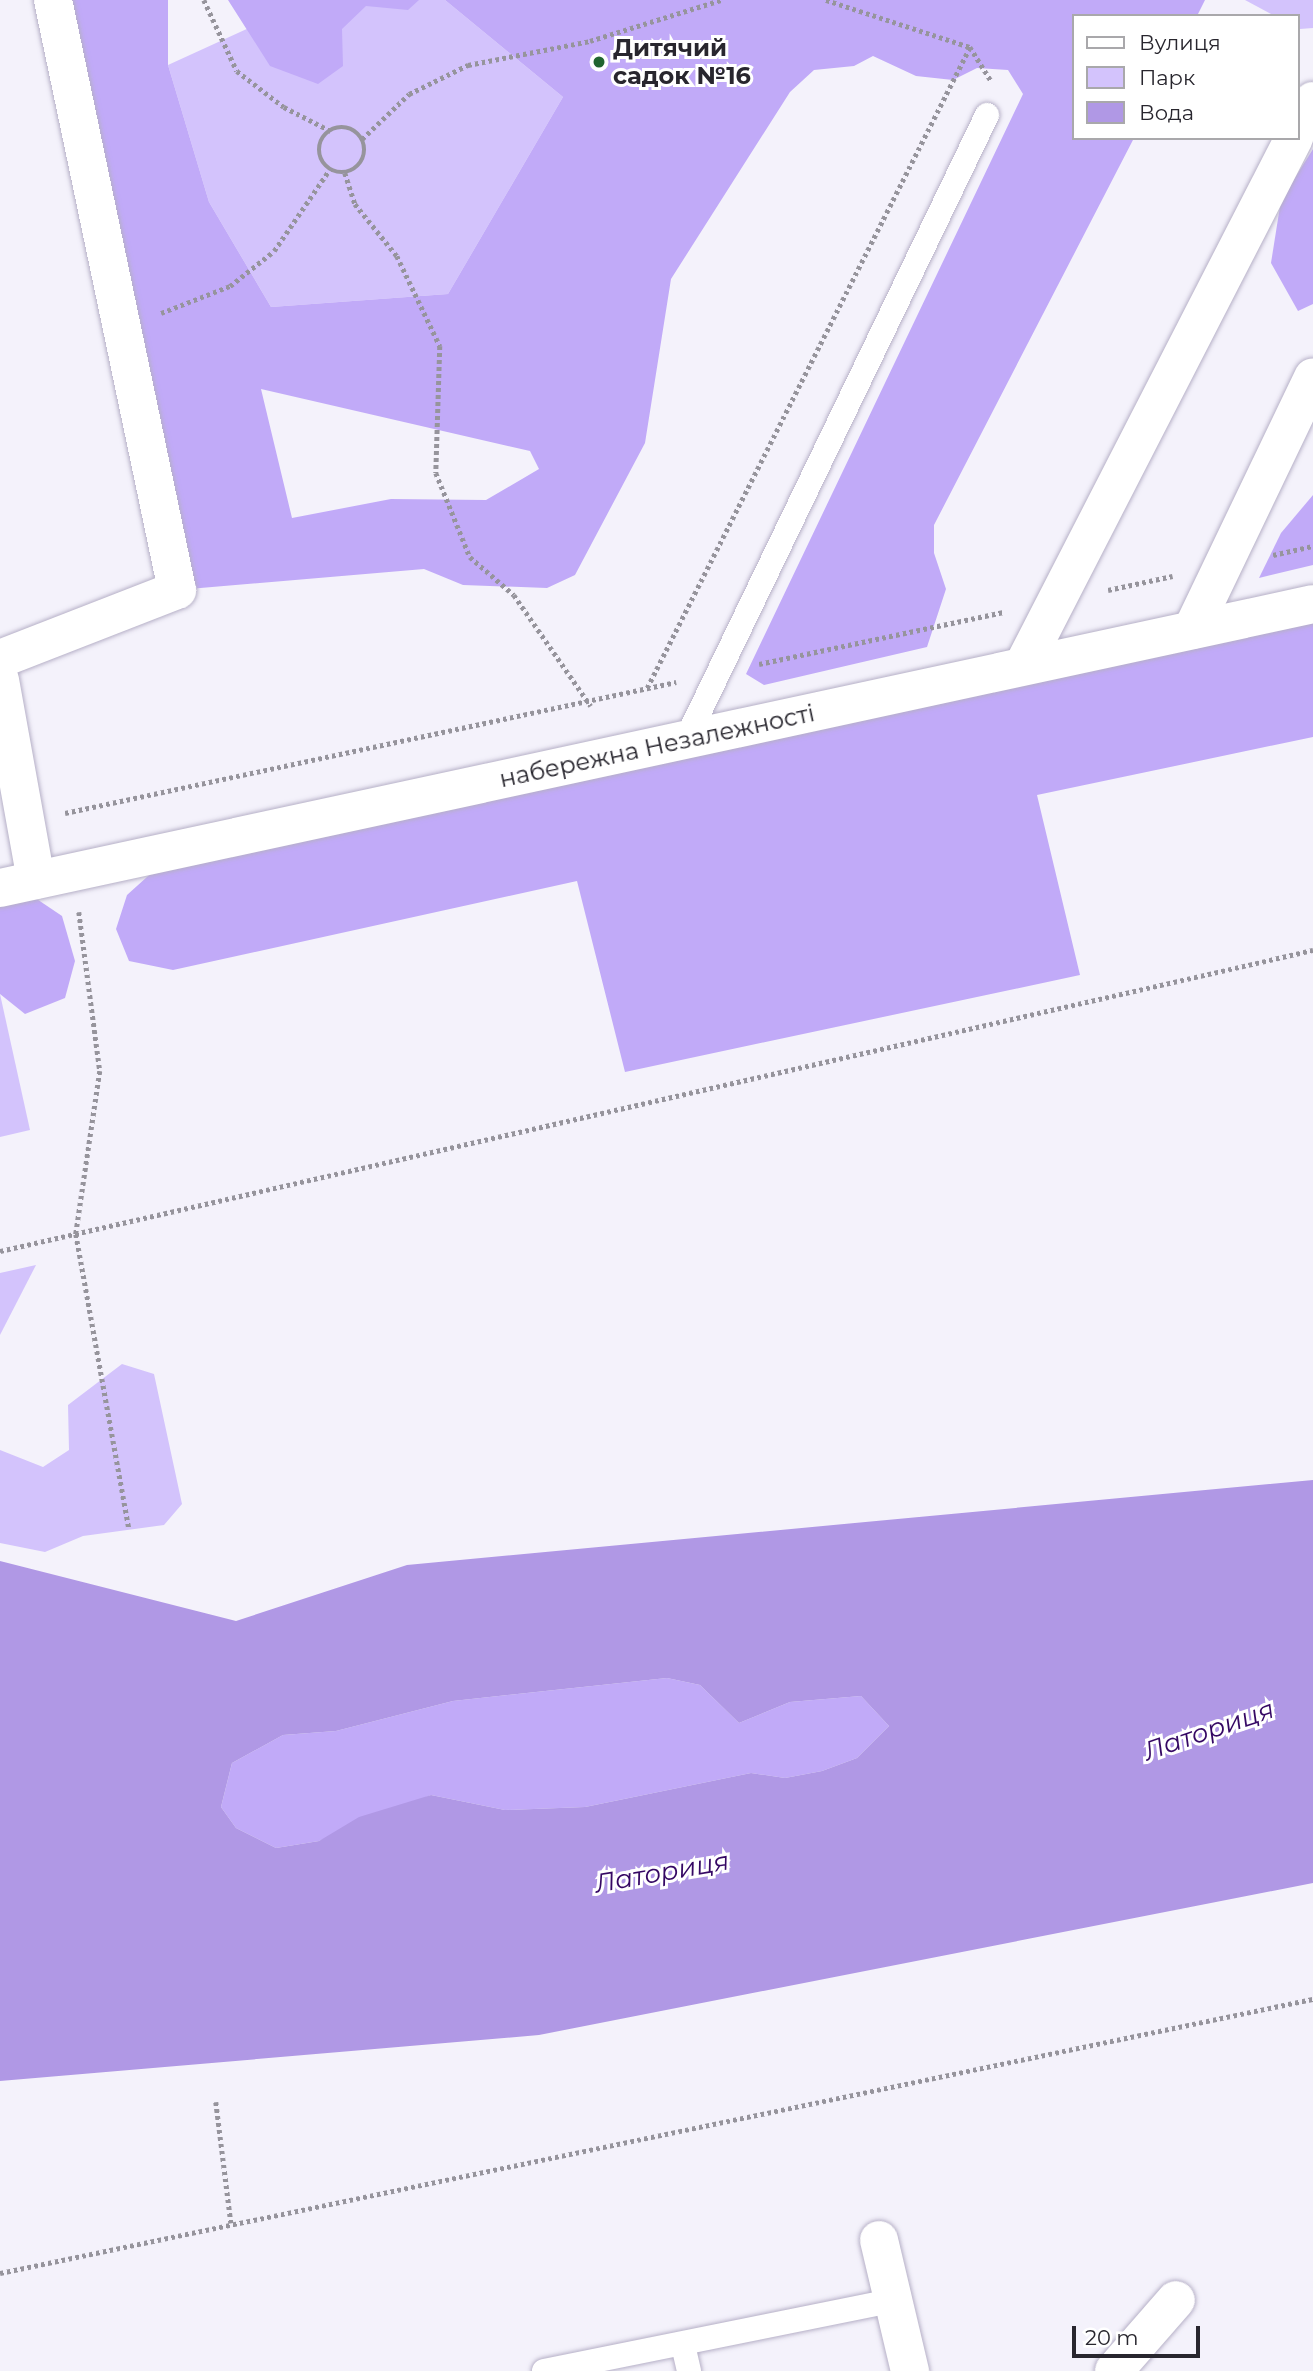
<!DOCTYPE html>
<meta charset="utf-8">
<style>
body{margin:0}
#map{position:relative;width:1313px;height:2371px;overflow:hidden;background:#f4f2fb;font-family:Montserrat,sans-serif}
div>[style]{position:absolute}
.green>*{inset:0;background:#d3c3fc}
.forest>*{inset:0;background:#c1aaf8}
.water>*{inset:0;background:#b098e5}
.path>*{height:4.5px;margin-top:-2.25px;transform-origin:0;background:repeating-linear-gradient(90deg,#96949c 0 3.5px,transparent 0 7px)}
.path>.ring{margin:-2.25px;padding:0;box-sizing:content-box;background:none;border:4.5px solid #96949c;border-radius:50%}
.roads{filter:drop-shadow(0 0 2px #b6b0c7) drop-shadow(0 0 2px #b6b0c7)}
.service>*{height:24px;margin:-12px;padding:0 12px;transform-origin:12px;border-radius:12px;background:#fff}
.minor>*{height:38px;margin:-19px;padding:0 19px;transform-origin:19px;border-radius:19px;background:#fff}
.tertiary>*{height:38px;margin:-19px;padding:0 19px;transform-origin:19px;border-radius:19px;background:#fff}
.dots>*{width:19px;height:19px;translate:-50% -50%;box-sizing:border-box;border:4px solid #fff;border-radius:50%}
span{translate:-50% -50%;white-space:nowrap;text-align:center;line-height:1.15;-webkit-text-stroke:6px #fff;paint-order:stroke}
.poi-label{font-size:24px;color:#28262e;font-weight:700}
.left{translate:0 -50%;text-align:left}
.street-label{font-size:24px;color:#28262e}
.water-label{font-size:26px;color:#350864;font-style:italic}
.legend{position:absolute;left:1072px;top:14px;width:228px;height:126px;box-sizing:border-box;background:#fff;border:2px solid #a9a8ab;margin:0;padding:9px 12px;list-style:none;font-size:21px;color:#28262e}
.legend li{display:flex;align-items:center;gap:14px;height:35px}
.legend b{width:35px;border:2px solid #a9a8ab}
.scale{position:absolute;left:1072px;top:2326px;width:128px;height:32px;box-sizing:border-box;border:4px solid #28262e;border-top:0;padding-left:9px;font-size:21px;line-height:24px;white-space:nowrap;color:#28262e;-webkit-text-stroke:5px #fff;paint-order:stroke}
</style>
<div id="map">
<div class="green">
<div style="clip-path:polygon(310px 0,445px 0,563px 97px,448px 294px,271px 307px,209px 202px,168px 65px)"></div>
<div style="clip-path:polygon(1245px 0,1313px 0,1313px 28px,1300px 29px,1297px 16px,1275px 16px)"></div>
<div style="clip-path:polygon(0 994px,30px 1130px,0 1137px)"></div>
<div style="clip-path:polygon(36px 1265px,0 1335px,0 1273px)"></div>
<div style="clip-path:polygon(122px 1364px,154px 1374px,182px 1504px,164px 1525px,83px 1536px,45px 1552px,0 1543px,0 1450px,43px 1467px,69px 1450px,68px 1405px)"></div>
</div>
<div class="forest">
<div style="clip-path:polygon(evenodd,53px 0,168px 0,168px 65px,209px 202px,271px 307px,448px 294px,563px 97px,445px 0,1205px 0,1197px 16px,1073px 16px,1073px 138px,1134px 138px,934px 525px,934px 553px,946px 589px,927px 647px,764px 685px,746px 674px,1023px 94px,1008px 70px,977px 68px,953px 80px,916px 76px,873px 56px,854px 66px,814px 70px,790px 92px,671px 279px,645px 443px,575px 575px,547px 588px,463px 585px,424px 569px,177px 590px,53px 0,261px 389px,530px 451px,539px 469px,486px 500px,391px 499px,292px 518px,261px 389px)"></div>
<div style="clip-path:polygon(228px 0,419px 0,408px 10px,366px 6px,342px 29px,343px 66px,318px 84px,270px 66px)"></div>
<div style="clip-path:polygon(1313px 149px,1313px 304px,1298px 311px,1271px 263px,1281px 200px)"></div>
<div style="clip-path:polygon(1313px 495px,1313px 565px,1259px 578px,1281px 533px)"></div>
<div style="clip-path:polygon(1313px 605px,1313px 737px,1037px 795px,1080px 975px,625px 1072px,577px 881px,173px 970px,129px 961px,116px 929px,127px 895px,178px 849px)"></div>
<div style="clip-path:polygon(16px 885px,62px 916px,75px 961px,65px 998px,25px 1014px,0 994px,0 888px)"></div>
<div style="clip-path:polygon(667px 1678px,700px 1685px,739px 1723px,790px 1702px,861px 1696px,889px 1726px,857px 1758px,822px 1771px,785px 1778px,751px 1773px,585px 1807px,505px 1810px,431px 1795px,319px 1841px,276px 1848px,236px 1828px,221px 1807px,232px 1763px,283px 1735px,336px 1731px,453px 1701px)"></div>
</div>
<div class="water">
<div style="clip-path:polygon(evenodd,1313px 1480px,1313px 1883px,539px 2035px,0 2081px,0 1561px,236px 1621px,407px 1565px,1313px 1480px,667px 1678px,700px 1685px,739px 1723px,790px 1702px,861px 1696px,889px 1726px,857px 1758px,822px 1771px,785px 1778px,751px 1773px,585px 1807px,505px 1810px,431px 1795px,359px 1817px,319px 1841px,276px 1848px,236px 1828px,221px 1807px,232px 1763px,283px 1735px,336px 1731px,453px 1701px,667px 1678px)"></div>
</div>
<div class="path">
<div style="left:204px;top:0;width:78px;rotate:65.1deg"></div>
<div style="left:237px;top:71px;width:59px;rotate:37.5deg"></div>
<div style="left:284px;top:107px;width:53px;rotate:27.1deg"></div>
<div style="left:826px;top:0;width:151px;rotate:18.1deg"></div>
<div style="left:970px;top:47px;width:39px;rotate:58deg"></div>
<div class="ring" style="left:319px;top:127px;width:41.5px;height:41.5px"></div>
<div style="left:362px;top:139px;width:65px;rotate:-43.8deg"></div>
<div style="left:409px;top:94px;width:66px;rotate:-26.2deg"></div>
<div style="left:468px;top:65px;width:124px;rotate:-11.1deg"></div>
<div style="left:590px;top:41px;width:137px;rotate:-17.4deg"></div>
<div style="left:345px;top:173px;width:33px;rotate:72deg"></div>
<div style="left:355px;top:204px;width:67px;rotate:51.1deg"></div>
<div style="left:397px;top:256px;width:100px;rotate:64.5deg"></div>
<div style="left:440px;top:346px;width:127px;rotate:91.8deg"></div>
<div style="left:436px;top:473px;width:91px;rotate:68deg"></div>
<div style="left:470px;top:557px;width:58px;rotate:40.8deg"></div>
<div style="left:514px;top:595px;width:135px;rotate:55.3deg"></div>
<div style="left:161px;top:313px;width:74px;rotate:-21.4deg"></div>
<div style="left:230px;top:286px;width:56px;rotate:-38.5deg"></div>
<div style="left:274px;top:251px;width:99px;rotate:-55.7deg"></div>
<div style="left:1273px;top:555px;width:41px;rotate:-12.7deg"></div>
<div style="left:1108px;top:590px;width:66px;rotate:-12.3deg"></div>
<div style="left:759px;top:664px;width:250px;rotate:-12deg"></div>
<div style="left:647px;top:688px;width:718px;rotate:-63.26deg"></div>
<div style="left:65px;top:813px;width:625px;rotate:-12.1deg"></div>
<div style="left:79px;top:912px;width:160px;rotate:82.5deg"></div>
<div style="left:100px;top:1071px;width:165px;rotate:98.4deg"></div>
<div style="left:76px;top:1234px;width:300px;rotate:79.8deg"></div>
<div style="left:0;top:1251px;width:1347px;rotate:-12.91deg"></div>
<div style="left:216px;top:2102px;width:122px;rotate:82.9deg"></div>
<div style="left:0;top:2273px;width:1341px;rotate:-11.79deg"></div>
</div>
<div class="roads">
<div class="service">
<div style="left:685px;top:742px;width:696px;rotate:-64.28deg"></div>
<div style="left:683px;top:2345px;width:27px;rotate:77deg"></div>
<div style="left:544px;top:2371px;width:355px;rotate:-11.4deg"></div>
</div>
<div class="minor">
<div style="left:1297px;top:131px;width:34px;rotate:-62deg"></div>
<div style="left:1192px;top:630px;width:280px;rotate:-64.4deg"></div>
<div style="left:0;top:659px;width:190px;rotate:-21.3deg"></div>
<div style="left:177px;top:590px;width:603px;rotate:-101.87deg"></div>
<div style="left:1024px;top:664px;width:591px;rotate:-62.83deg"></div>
<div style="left:0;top:680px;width:203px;rotate:79.8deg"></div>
<div style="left:879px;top:2240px;width:135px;rotate:76.7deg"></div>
<div style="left:1114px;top:2371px;width:94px;rotate:-48.9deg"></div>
</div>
<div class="tertiary">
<div style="left:0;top:888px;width:1343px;rotate:-12.2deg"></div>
</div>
</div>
<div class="dots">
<div style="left:599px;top:62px;background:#216530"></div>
</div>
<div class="poi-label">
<span class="left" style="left:613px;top:62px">Дитячий<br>садок №16</span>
</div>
<div class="street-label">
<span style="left:657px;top:746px;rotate:-12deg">набережна Незалежності</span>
</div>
<div class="water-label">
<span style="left:1209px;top:1731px;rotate:-19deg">Латориця</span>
<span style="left:662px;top:1873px;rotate:-10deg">Латориця</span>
</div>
<ul class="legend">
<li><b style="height:9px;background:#fff"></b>Вулиця</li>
<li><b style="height:19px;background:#d3c3fc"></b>Парк</li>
<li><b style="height:19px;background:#b098e5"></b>Вода</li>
</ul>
<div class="scale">20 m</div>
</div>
